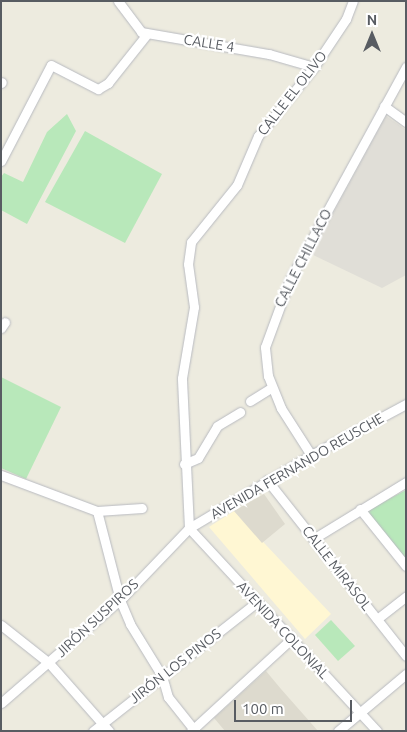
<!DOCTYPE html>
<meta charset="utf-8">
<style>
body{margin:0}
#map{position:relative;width:407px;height:732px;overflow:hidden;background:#edebdf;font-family:Ubuntu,sans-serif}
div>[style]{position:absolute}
.commercial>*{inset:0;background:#fff7d3}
.industrial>*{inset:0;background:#e0ded7}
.education>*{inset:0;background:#dddace}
.green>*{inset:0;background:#b8e8ba}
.roads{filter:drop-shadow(0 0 1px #b8bac0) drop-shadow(0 0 1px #b8bac0)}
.minor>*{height:9px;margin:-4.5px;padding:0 4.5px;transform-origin:4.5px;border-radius:4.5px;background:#fff}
span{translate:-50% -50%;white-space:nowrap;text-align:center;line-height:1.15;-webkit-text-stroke:4.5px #fff;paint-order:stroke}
.street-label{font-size:14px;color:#585c62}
.frame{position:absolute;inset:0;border:2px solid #585c62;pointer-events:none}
.north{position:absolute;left:347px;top:10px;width:50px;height:50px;-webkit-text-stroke:4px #fff;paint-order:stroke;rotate:0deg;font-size:14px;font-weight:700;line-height:20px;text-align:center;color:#585c62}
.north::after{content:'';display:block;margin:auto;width:18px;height:22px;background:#585c62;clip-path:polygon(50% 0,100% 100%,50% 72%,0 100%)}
.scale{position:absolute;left:234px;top:700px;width:118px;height:22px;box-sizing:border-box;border:2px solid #585c62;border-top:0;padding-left:6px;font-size:15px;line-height:18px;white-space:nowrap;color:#585c62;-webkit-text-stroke:4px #fff;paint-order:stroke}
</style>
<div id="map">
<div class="commercial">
<div style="clip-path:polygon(234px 511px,331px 614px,305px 639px,209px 527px)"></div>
</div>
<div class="industrial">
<div style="clip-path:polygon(386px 116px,406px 130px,406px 275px,382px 288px,311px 254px)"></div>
</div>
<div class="education">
<div style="clip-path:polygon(264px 494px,285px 524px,262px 543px,234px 511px)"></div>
<div style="clip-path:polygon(266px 671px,281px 689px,318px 731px,225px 731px,214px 718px)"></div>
</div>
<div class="green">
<div style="clip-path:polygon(67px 114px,76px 131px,27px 224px,1px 210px,1px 177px,4px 173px,23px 182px,47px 132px)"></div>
<div style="clip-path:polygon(85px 131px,162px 174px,125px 243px,45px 202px)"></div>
<div style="clip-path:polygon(1px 377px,61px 407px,26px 479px,1px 468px)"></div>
<div style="clip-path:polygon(406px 490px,406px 560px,369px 514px,370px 509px)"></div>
<div style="clip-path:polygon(331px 620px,355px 646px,338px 661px,315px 635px)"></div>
</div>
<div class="roads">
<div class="minor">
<div style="left:118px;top:1px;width:39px;rotate:53deg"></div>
<div style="left:141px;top:32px;width:130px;rotate:9.8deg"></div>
<div style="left:269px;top:54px;width:47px;rotate:16.1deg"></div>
<div style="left:1px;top:83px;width:1px;rotate:-45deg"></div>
<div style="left:384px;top:106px;width:27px;rotate:36deg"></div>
<div style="left:1px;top:161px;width:108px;rotate:-62.5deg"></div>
<div style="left:51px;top:65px;width:53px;rotate:27.1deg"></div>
<div style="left:98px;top:89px;width:12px;rotate:-31deg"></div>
<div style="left:108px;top:83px;width:63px;rotate:-51.5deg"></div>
<div style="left:1px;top:328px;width:7px;rotate:-56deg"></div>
<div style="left:250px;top:401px;width:26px;rotate:-32deg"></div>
<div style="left:311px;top:455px;width:56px;rotate:-122.6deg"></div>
<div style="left:281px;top:408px;width:35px;rotate:-112deg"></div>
<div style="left:268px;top:376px;width:29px;rotate:-96deg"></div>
<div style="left:265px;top:347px;width:72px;rotate:-69.8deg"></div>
<div style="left:290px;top:279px;width:242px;rotate:-61.3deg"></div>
<div style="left:184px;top:464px;width:15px;rotate:-23deg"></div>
<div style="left:198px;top:458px;width:37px;rotate:-59deg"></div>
<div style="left:217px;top:426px;width:27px;rotate:-31deg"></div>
<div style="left:1px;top:475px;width:103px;rotate:20.6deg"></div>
<div style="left:97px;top:511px;width:45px;rotate:-3.8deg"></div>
<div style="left:267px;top:480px;width:224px;rotate:51.7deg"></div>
<div style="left:360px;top:509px;width:73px;rotate:51.1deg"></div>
<div style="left:97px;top:511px;width:92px;rotate:75.5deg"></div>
<div style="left:120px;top:600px;width:26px;rotate:67deg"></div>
<div style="left:130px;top:624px;width:61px;rotate:58.4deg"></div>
<div style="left:162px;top:676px;width:22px;rotate:74deg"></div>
<div style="left:168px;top:697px;width:43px;rotate:51.5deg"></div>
<div style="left:189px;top:528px;width:150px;rotate:-92.7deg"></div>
<div style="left:182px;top:378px;width:72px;rotate:-80.4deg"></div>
<div style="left:194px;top:307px;width:43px;rotate:-97.9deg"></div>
<div style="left:188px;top:264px;width:22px;rotate:-82deg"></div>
<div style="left:191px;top:242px;width:73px;rotate:-51.1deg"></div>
<div style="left:237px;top:185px;width:53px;rotate:-66.8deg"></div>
<div style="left:258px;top:136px;width:89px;rotate:-50.9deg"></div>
<div style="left:314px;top:67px;width:58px;rotate:-56.3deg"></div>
<div style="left:346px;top:19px;width:19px;rotate:-69deg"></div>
<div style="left:189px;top:528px;width:277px;rotate:47.2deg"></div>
<div style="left:313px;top:539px;width:109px;rotate:-31.5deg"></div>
<div style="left:377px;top:619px;width:37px;rotate:-38deg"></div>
<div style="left:1px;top:625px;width:61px;rotate:38.4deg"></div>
<div style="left:49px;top:663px;width:91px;rotate:48.6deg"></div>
<div style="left:1px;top:703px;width:163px;rotate:-41deg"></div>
<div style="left:124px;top:596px;width:94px;rotate:-46.3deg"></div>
<div style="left:189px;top:528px;width:142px;rotate:-30.9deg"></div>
<div style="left:311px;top:455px;width:108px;rotate:-28.2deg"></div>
<div style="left:93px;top:731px;width:209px;rotate:-38.2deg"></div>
<div style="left:191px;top:731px;width:136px;rotate:-42.6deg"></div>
<div style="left:338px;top:731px;width:89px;rotate:-40deg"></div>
</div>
</div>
<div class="street-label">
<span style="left:209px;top:43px;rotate:9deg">CALLE 4</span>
<span style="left:292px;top:93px;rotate:-52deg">CALLE EL OLIVO</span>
<span style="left:303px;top:258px;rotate:-63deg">CALLE CHILLACO</span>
<span style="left:297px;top:466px;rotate:-30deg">AVENIDA FERNANDO REUSCHE</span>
<span style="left:337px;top:568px;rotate:52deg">CALLE MIRASOL</span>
<span style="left:97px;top:618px;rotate:-43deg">JIRÓN SUSPIROS</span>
<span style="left:283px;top:630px;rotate:47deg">AVENIDA COLONIAL</span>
<span style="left:175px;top:666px;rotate:-38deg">JIRÓN LOS PINOS</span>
</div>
<div class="frame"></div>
<div class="north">N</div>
<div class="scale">100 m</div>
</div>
